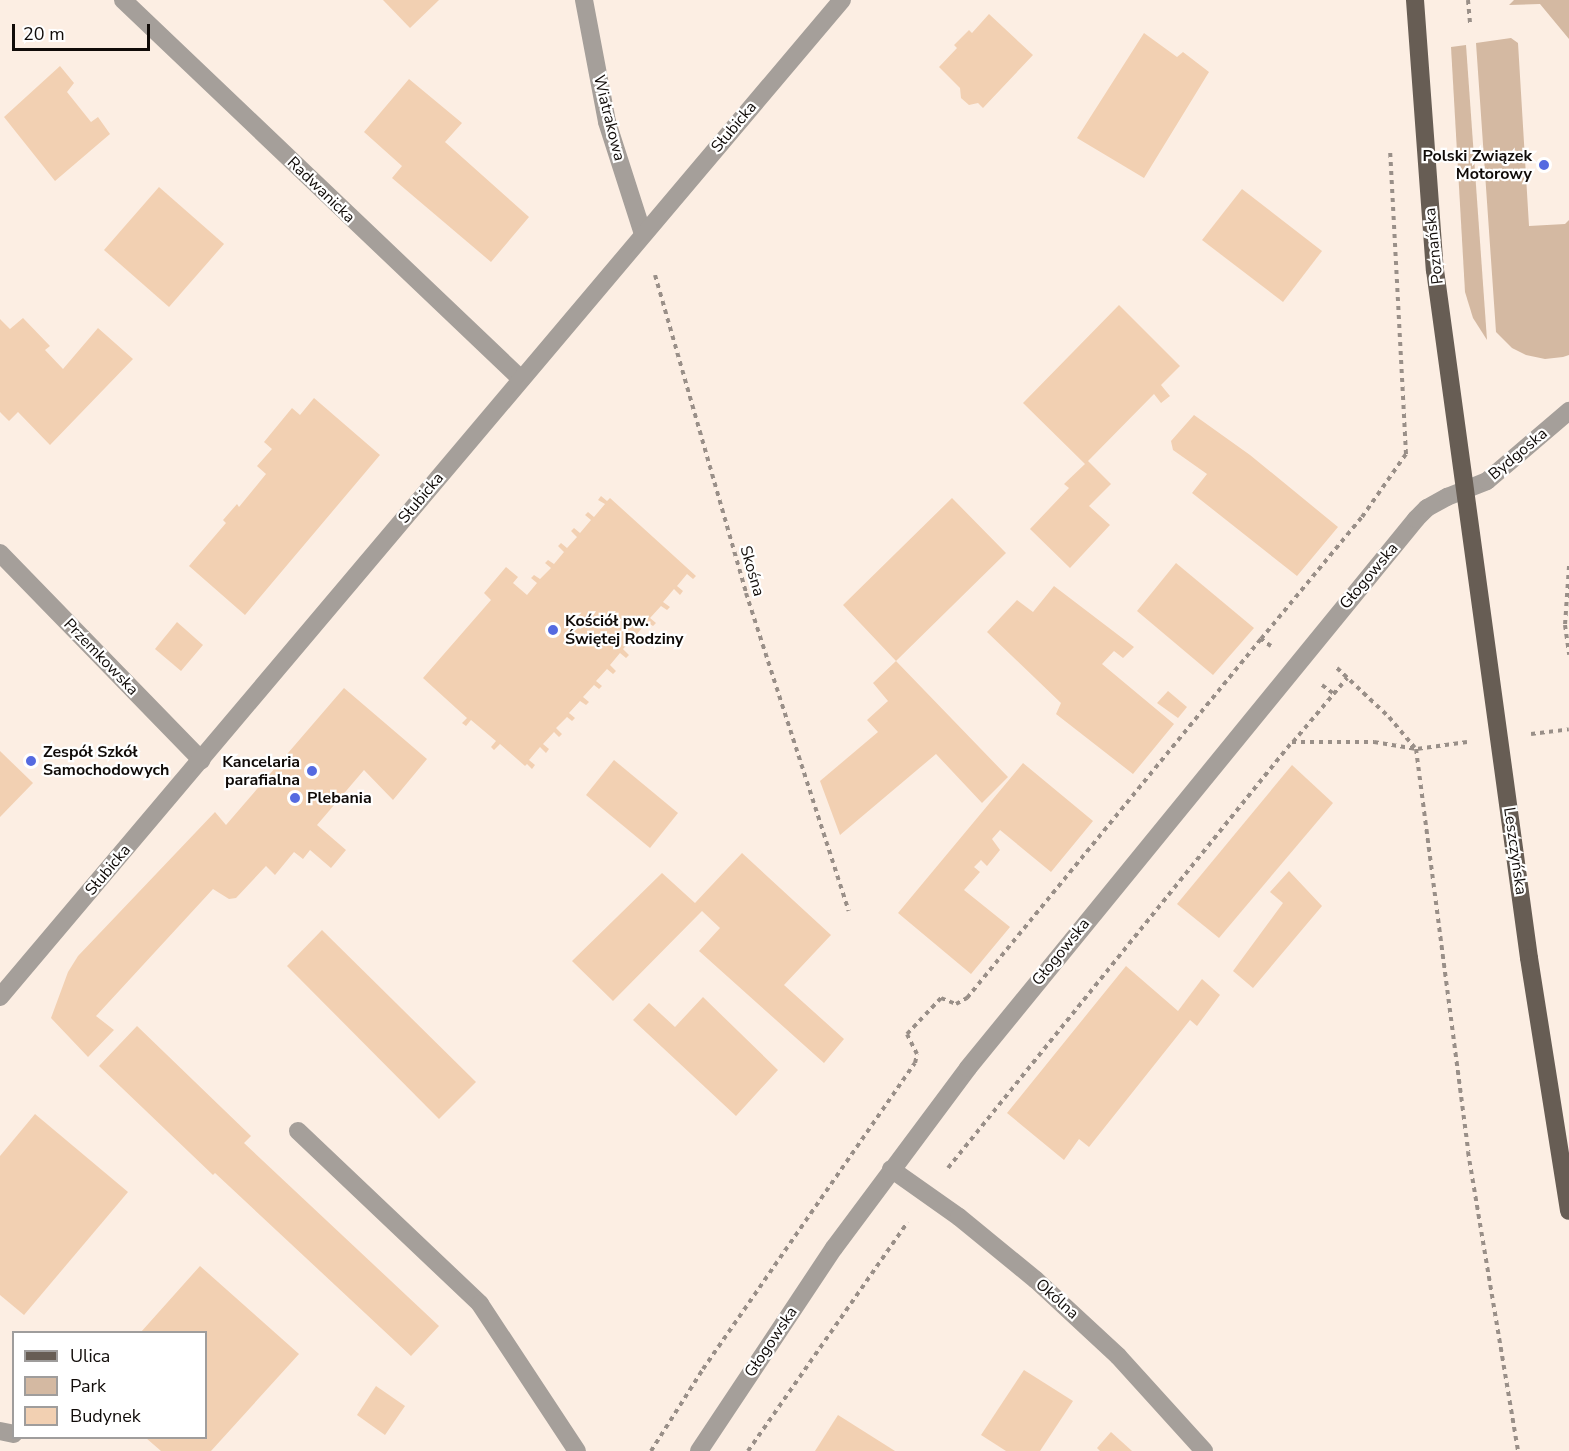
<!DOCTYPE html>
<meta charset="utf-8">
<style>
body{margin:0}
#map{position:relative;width:1569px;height:1451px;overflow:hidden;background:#fceee3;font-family:"Nunito Sans",sans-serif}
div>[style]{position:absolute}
.green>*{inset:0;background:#d4b9a2}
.building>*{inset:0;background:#f2d0b2}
.path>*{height:4px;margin-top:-2px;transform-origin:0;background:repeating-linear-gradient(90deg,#998f88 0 4.5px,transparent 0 9px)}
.minor>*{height:18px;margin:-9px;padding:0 9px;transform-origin:9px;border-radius:9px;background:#a59f9a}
.major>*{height:18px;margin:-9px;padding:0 9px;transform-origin:9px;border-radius:9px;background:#675d54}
.dots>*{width:16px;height:16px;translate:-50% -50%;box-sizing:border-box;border:3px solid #fff;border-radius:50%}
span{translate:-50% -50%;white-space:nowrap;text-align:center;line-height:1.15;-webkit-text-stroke:4.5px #fff;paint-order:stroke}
.street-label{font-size:16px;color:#100b08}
.poi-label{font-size:16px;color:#100b08;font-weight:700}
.right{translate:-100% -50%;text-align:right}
.left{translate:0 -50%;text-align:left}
.legend{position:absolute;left:12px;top:1331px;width:195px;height:108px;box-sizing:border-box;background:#fff;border:2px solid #9f9d9c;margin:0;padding:8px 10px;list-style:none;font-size:18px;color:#100b08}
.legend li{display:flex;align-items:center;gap:12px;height:30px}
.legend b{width:30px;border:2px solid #9f9d9c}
.scale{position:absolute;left:12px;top:24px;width:138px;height:27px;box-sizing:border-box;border:3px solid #100b08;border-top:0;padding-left:8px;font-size:18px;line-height:21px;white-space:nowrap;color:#100b08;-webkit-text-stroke:4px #fff;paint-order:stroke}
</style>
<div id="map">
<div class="green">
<div style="clip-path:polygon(1514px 0,1569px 0,1569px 39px,1540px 4px,1509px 5px)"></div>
<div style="clip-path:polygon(1511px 38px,1518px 43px,1529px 226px,1565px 224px,1569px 220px,1569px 355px,1563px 357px,1545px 359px,1526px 355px,1512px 348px,1496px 332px,1476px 43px)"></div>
<div style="clip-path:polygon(1466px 45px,1487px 340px,1473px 318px,1465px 292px,1451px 47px)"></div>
</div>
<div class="building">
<div style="clip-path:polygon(383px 0,439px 0,410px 28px)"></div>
<div style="clip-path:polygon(989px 14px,1033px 55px,983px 108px,978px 103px,969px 105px,961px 98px,960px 88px,939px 67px,957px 48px,954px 45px,969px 30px,972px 33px)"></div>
<div style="clip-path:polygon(1144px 33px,1177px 57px,1183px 52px,1209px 72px,1144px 178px,1077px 138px)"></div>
<div style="clip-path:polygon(60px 66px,74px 83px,67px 92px,91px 122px,98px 117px,110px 134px,55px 181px,4px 117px)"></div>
<div style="clip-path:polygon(409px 79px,462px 123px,445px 142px,529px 217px,491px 262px,392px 178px,402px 166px,364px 132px)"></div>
<div style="clip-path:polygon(159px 187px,224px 244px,169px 307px,104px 250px)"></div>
<div style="clip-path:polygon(1242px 189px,1322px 251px,1283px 302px,1202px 240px)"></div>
<div style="clip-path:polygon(1119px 305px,1180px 366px,1161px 385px,1170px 396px,1161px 403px,1154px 394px,1088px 461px,1111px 484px,1089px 506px,1110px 525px,1070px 568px,1030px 529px,1069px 488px,1064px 484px,1085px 464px,1023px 403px)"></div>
<div style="clip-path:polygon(23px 318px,50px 346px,45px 350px,63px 369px,98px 328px,133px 359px,50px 445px,18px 412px,9px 421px,0 412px,0 319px,10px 329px)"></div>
<div style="clip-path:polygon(314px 398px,380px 455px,245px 615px,189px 566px,226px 523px,223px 520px,237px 504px,239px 507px,266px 474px,257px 466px,272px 449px,264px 442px,292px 408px,300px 415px)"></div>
<div style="clip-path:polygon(1194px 415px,1250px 455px,1338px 527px,1297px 576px,1192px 493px,1207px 474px,1173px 450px,1171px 441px)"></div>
<div style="clip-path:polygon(601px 496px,607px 501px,610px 498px,696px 576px,693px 579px,687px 574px,677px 586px,683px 591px,680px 595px,674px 589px,663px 602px,670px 607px,667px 610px,661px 606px,650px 618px,656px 623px,653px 626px,647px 622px,637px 634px,643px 639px,640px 642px,634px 637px,623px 649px,629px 655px,626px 658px,620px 653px,610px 665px,616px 671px,613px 674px,607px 669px,596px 681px,602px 686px,599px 689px,594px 685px,583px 697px,589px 702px,586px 705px,580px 701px,569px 713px,575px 718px,572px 721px,567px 717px,556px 728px,562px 734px,559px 737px,554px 732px,543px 744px,549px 749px,546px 753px,540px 747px,529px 760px,535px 765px,532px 769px,527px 764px,525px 766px,500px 744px,494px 750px,491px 747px,496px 741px,471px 720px,466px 726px,462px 723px,467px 718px,423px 678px,491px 600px,484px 593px,506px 567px,518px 577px,513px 583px,527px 595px,537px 583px,531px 578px,534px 575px,540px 579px,551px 568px,545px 563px,548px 560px,554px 564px,564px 552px,558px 546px,561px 543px,567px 548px,577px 537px,571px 531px,574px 528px,580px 533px,591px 520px,585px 515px,588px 512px,594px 517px,605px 504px,598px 500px)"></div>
<div style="clip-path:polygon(952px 498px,1006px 553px,896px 661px,1008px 777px,982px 803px,936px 754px,840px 835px,820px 781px,878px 732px,867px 720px,888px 701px,873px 683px,896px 661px,843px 605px)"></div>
<div style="clip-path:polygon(1176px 563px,1254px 628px,1213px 675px,1137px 611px)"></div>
<div style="clip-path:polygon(1054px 586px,1134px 647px,1123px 658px,1114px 651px,1102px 664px,1174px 724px,1133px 774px,1056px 714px,1061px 703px,987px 632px,1017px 600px,1033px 612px)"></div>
<div style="clip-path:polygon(177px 622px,203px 645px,181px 671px,155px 649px)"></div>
<div style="clip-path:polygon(344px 688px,427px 759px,393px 800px,364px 770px,317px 825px,346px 850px,331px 868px,310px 850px,303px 859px,294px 852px,275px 875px,266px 866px,236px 898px,229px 899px,213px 889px,96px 1016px,114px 1030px,88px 1057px,51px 1018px,68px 972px,78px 956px,215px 812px,226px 825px)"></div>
<div style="clip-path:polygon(1168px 691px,1187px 707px,1178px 718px,1157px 703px)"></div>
<div style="clip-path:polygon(0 751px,33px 783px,0 817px)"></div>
<div style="clip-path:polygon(614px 760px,678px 813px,650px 848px,586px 795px)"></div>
<div style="clip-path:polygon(1023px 763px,1093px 821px,1051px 872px,1000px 830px,992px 839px,1000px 850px,987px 866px,981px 860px,974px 867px,980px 872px,964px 890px,1010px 927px,971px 974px,898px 913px)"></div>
<div style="clip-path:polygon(1292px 765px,1333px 803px,1219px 938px,1177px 904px)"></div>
<div style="clip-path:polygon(742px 853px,831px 935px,784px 985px,844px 1039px,824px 1063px,699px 951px,720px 928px,702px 911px,613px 1001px,572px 961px,662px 873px,695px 903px)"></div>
<div style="clip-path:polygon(1289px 871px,1322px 906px,1253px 988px,1233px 971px,1283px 903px,1270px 892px)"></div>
<div style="clip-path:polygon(322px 930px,476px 1082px,439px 1119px,287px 966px)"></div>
<div style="clip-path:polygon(1126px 966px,1178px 1011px,1202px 979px,1220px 995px,1197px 1026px,1190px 1020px,1089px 1147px,1079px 1139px,1064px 1160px,1007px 1113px)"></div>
<div style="clip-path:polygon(703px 997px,778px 1070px,736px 1116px,633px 1020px,649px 1003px,675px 1027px)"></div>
<div style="clip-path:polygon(137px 1026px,251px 1136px,244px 1143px,439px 1326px,411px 1356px,215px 1173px,213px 1175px,99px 1066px)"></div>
<div style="clip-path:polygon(35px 1114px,128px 1192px,24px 1315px,0 1295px,0 1156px)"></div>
<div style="clip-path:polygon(200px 1266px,299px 1354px,211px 1451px,161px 1451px,146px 1438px,206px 1438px,206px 1332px,141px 1332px)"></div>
<div style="clip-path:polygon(1024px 1370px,1073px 1401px,1040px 1451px,1006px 1451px,981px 1435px)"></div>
<div style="clip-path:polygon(376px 1386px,405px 1406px,385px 1435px,357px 1415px)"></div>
<div style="clip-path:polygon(838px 1415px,895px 1451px,815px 1451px)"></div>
<div style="clip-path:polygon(1111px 1432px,1132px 1451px,1100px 1451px,1097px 1448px)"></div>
</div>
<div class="path">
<div style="left:1468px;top:0;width:23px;rotate:85deg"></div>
<div style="left:655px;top:275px;width:331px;rotate:74deg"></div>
<div style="left:746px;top:593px;width:334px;rotate:72.1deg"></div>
<div style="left:1569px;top:566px;width:59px;rotate:93.9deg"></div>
<div style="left:1565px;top:625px;width:30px;rotate:82deg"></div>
<div style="left:1271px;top:646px;width:12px;rotate:-145deg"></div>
<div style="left:1261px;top:639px;width:158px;rotate:-50.4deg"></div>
<div style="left:1362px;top:517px;width:77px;rotate:-55.1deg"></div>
<div style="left:1406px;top:454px;width:303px;rotate:-93deg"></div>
<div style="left:1337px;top:668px;width:71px;rotate:43.3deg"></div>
<div style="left:1389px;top:717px;width:40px;rotate:50deg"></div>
<div style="left:1322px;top:685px;width:15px;rotate:37deg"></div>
<div style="left:1531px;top:734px;width:38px;rotate:-7deg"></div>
<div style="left:1293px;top:742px;width:84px;rotate:-49.8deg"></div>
<div style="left:1467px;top:742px;width:51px;rotate:172.2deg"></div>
<div style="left:1416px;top:749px;width:406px;rotate:82.6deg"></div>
<div style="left:1468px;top:1152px;width:303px;rotate:80.5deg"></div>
<div style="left:948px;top:1168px;width:548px;rotate:-51.08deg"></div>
<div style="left:1292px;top:742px;width:82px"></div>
<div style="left:1374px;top:742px;width:43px;rotate:9.5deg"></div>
<div style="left:651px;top:1451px;width:97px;rotate:-57.6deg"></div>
<div style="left:703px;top:1369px;width:372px;rotate:-55.3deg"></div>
<div style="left:915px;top:1063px;width:9px;rotate:-77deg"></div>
<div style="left:917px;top:1054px;width:22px;rotate:-117deg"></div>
<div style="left:907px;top:1034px;width:50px;rotate:-46.6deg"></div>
<div style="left:941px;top:998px;width:16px;rotate:22deg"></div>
<div style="left:956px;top:1004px;width:13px;rotate:-29deg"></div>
<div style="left:967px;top:998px;width:464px;rotate:-50.7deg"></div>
<div style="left:748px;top:1451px;width:279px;rotate:-55.1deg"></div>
</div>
<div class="minor">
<div style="left:123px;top:0;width:550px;rotate:43.6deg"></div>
<div style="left:584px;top:0;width:124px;rotate:79.3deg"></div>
<div style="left:607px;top:122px;width:118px;rotate:72.2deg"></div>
<div style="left:0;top:553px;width:289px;rotate:45.8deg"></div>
<div style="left:0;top:997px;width:1305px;rotate:-49.82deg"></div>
<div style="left:298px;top:1131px;width:251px;rotate:43.5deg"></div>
<div style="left:480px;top:1304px;width:176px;rotate:56.6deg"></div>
<div style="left:891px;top:1169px;width:83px;rotate:35.2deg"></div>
<div style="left:959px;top:1217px;width:99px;rotate:39.3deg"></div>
<div style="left:1036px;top:1280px;width:112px;rotate:42.8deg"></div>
<div style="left:1118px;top:1356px;width:128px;rotate:47.8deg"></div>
<div style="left:0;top:1431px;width:14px;rotate:12deg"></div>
<div style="left:699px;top:1451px;width:244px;rotate:-56.4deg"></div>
<div style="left:834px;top:1248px;width:224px;rotate:-53.3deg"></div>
<div style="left:968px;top:1068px;width:709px;rotate:-50.78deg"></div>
<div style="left:1416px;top:519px;width:16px;rotate:-45deg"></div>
<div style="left:1427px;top:508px;width:23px;rotate:-29deg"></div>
<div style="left:1447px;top:497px;width:43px;rotate:-21.8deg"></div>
<div style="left:1487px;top:481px;width:108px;rotate:-40.5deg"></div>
</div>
<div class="major">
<div style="left:1415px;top:0;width:271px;rotate:85.8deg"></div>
<div style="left:1435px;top:270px;width:694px;rotate:82.22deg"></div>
<div style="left:1529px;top:958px;width:256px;rotate:81deg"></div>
</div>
<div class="dots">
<div style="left:1544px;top:165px;background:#556ae0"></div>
<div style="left:553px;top:630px;background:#556ae0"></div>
<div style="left:31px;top:761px;background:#556ae0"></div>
<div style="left:312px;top:771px;background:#556ae0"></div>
<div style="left:295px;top:798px;background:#556ae0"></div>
</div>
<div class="street-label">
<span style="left:609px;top:118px;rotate:76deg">Wiatrakowa</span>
<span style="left:734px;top:127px;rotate:-50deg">Słubicka</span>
<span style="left:321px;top:190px;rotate:44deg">Radwanicka</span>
<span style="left:1434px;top:246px;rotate:-96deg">Poznańska</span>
<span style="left:1518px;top:454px;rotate:-40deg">Bydgoska</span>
<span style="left:421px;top:498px;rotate:-50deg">Słubicka</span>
<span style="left:752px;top:571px;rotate:74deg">Skośna</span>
<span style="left:1369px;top:576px;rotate:-50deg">Głogowska</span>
<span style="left:101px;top:657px;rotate:46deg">Przemkowska</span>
<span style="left:1515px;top:851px;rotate:82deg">Leszczyńska</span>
<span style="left:108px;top:870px;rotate:-50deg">Słubicka</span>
<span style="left:1061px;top:952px;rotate:-51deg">Głogowska</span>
<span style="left:1057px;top:1299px;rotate:42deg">Okólna</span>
<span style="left:771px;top:1342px;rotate:-56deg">Głogowska</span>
</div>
<div class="poi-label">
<span class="right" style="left:1532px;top:165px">Polski Związek<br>Motorowy</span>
<span class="left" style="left:565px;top:630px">Kościół pw.<br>Świętej Rodziny</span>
<span class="left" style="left:43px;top:761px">Zespół Szkół<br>Samochodowych</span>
<span class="right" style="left:300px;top:771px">Kancelaria<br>parafialna</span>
<span class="left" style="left:307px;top:798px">Plebania</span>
</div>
<ul class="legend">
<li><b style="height:8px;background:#675d54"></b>Ulica</li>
<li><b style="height:16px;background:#d4b9a2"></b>Park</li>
<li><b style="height:16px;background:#f2d0b2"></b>Budynek</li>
</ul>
<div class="scale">20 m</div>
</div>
